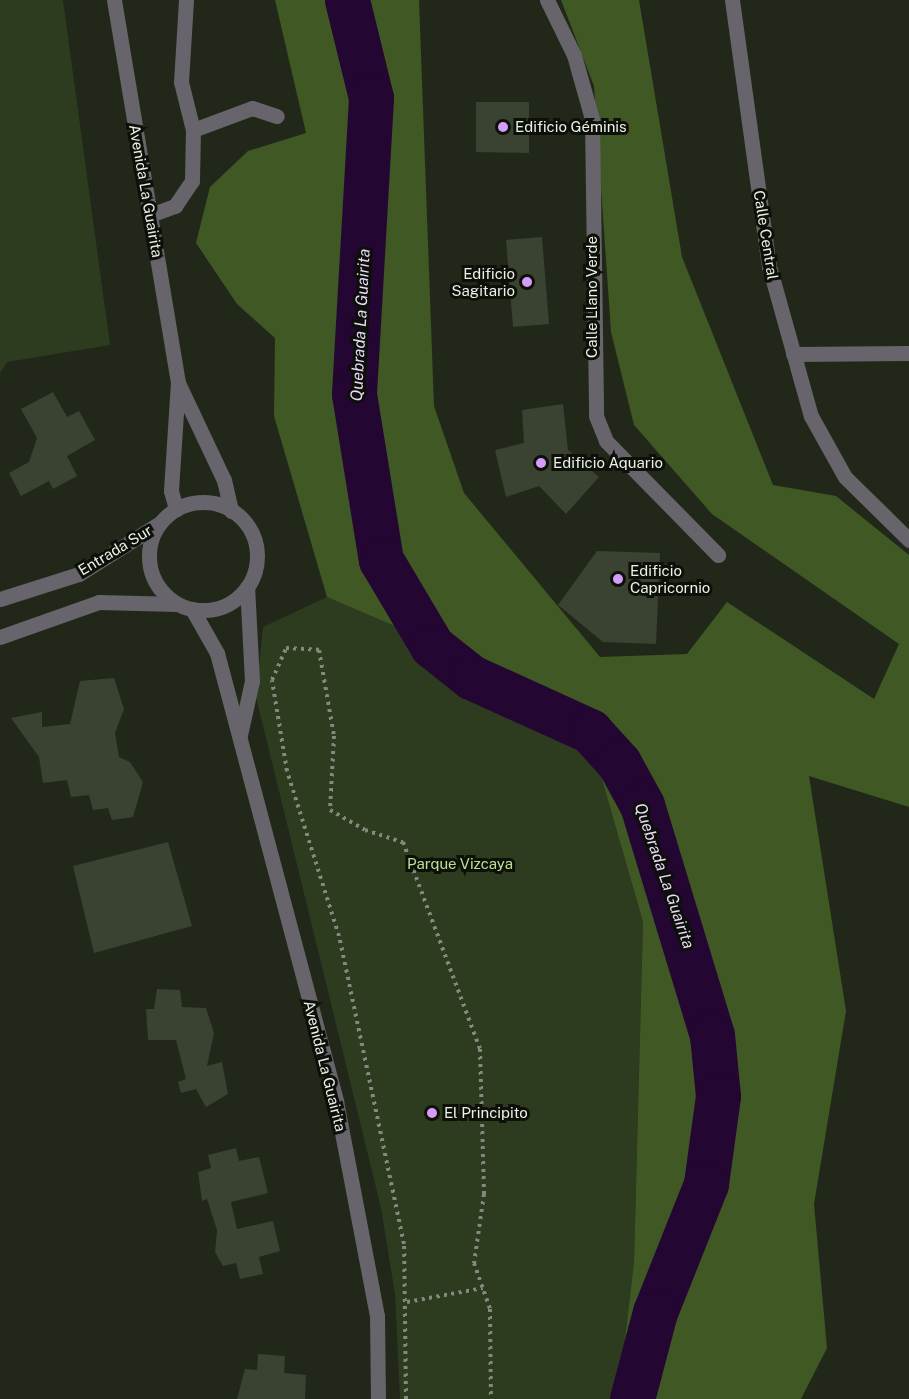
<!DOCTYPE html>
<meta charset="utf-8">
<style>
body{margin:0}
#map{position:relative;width:909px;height:1399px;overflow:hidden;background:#21281a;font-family:"Public Sans",sans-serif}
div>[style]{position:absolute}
.green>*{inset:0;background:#2d3b1f}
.forest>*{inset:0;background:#405824}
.river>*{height:45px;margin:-22.5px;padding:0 22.5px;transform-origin:22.5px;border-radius:22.5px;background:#230732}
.building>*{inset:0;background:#3a4232}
.path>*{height:4px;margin-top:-2px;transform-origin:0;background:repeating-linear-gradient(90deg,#83897d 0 3px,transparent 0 7.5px)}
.minor>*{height:15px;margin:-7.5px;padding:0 7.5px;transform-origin:7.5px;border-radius:7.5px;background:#68646b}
.minor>.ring{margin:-7.5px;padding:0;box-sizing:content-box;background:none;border:15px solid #68646b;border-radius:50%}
.dots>*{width:16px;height:16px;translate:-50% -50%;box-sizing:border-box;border:3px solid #0c1009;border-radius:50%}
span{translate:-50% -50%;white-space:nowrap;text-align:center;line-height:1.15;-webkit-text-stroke:6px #0c1009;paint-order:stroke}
.poi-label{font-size:15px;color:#ebf1e7}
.left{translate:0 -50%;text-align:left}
.right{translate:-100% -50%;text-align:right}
.street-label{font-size:15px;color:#ebf1e7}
.park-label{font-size:15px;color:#bae191}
.water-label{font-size:16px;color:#ecdaf9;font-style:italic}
</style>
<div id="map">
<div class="green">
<div style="clip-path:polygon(0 0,63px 0,110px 345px,7px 362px,0 373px)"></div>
<div style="clip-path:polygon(327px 597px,427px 640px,530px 704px,595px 755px,643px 922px,634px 1262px,618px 1399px,400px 1399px,395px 1294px,381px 1208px,256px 697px,263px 627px)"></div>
</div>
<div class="forest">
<div style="clip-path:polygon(275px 0,419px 0,434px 406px,464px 493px,600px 657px,687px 654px,727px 602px,874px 699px,899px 644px,712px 514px,634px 425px,611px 332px,594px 86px,561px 0,639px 0,682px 257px,773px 485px,836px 496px,909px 555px,909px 807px,809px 776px,846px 1011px,814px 1204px,827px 1348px,801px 1399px,618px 1399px,634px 1262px,643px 922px,595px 755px,427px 640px,327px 597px,274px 416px,275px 338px,237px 304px,196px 243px,210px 187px,248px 151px,306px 133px)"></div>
</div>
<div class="river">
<div style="left:347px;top:0;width:101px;rotate:76.2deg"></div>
<div style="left:371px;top:98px;width:296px;rotate:93.3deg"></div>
<div style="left:354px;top:394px;width:168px;rotate:80.8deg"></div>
<div style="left:381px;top:560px;width:100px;rotate:59.3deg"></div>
<div style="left:432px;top:646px;width:50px;rotate:38.5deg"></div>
<div style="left:471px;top:677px;width:131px;rotate:24.4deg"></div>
<div style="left:590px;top:731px;width:43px;rotate:47.8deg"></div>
<div style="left:619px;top:763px;width:48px;rotate:61.3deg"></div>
<div style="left:642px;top:805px;width:240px;rotate:73.1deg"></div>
<div style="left:712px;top:1035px;width:61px;rotate:84.4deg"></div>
<div style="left:718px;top:1096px;width:89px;rotate:97.8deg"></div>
<div style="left:706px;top:1184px;width:138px;rotate:111.7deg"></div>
<div style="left:655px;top:1312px;width:90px;rotate:104.8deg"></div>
</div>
<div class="building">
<div style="clip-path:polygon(476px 102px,529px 102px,529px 153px,476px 152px)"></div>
<div style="clip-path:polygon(542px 237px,549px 324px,513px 327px,506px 240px)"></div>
<div style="clip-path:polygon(53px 392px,67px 417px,79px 411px,95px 440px,67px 456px,77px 476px,53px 489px,49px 481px,21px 496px,9px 473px,29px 462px,37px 438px,21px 409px)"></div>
<div style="clip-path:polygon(563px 404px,568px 450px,599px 477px,566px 514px,539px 486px,506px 497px,495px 450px,524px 443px,522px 410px)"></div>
<div style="clip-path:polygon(597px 551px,660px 553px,656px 644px,603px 642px,558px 605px)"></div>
<div style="clip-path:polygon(114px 678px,124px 709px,115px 733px,119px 757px,130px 762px,143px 782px,133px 817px,112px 820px,108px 808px,93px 810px,89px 795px,71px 797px,67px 780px,43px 783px,39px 757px,11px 718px,42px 712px,42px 727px,70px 724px,80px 681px)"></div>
<div style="clip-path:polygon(168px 842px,192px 926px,94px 953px,73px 866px)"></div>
<div style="clip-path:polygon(157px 989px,180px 990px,182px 1007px,206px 1008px,214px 1033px,207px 1066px,222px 1062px,228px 1094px,206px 1107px,196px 1089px,181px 1093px,178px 1082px,186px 1079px,176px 1040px,148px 1040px,146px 1009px,154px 1009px)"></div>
<div style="clip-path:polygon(236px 1148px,239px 1161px,259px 1157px,268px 1193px,231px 1202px,237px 1229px,273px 1221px,280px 1251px,259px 1257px,263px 1274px,240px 1279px,236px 1263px,223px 1266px,215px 1252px,217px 1230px,207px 1199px,202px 1201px,198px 1172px,211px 1168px,208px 1155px)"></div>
<div style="clip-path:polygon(258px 1354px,285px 1356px,284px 1373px,306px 1375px,305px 1399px,237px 1399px,245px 1369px,257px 1370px)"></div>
</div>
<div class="path">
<div style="left:407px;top:1302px;width:77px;rotate:-10.4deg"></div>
<div style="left:406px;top:1399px;width:155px;rotate:-90.7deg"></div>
<div style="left:404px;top:1244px;width:315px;rotate:-101.9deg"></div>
<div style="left:339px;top:936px;width:173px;rotate:-107.5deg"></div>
<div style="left:287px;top:771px;width:92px;rotate:-99.4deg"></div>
<div style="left:272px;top:680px;width:35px;rotate:-66deg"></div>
<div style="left:286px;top:648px;width:33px;rotate:3deg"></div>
<div style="left:319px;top:650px;width:87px;rotate:80.1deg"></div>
<div style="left:334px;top:736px;width:74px;rotate:93.1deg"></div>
<div style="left:330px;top:810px;width:40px;rotate:29.7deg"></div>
<div style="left:365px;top:830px;width:40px;rotate:18deg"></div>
<div style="left:403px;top:842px;width:221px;rotate:69.6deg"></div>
<div style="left:480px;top:1049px;width:145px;rotate:88.4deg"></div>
<div style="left:484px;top:1194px;width:70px;rotate:98.2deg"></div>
<div style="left:474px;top:1263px;width:49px;rotate:70.8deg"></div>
<div style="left:490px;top:1309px;width:90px;rotate:89.4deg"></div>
</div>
<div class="minor">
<div style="left:114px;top:0;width:387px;rotate:80.5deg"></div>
<div style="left:178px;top:382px;width:109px;rotate:93.7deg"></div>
<div style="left:171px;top:491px;width:19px;rotate:74deg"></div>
<div style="left:547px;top:0;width:61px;rotate:63.9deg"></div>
<div style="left:574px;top:55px;width:66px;rotate:74.3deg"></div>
<div style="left:592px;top:119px;width:297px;rotate:89.2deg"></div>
<div style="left:596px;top:416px;width:27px;rotate:68deg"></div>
<div style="left:606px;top:441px;width:160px;rotate:45.5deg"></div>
<div style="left:732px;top:0;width:269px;rotate:82.1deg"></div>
<div style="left:769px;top:266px;width:156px;rotate:74.4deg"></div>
<div style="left:811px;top:416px;width:70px;rotate:60.9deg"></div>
<div style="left:845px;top:477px;width:90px;rotate:44.5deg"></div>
<div style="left:193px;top:130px;width:63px;rotate:-20.4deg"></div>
<div style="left:252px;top:108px;width:26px;rotate:18deg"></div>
<div style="left:150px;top:215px;width:27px;rotate:-20deg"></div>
<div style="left:175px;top:206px;width:30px;rotate:-56deg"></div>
<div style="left:192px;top:181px;width:51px;rotate:-88.9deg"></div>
<div style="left:193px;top:130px;width:49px;rotate:-104deg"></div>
<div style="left:181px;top:82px;width:82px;rotate:-86.5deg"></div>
<div style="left:793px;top:354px;width:116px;rotate:-0.5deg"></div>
<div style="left:179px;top:385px;width:105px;rotate:64.7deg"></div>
<div style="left:224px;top:480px;width:32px;rotate:77deg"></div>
<div class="ring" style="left:149px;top:502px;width:93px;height:93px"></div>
<div style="left:0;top:599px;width:83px;rotate:-17.6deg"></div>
<div style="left:79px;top:574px;width:96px;rotate:-32.2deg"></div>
<div style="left:192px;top:609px;width:51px;rotate:60.4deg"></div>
<div style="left:217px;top:653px;width:464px;rotate:75.1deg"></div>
<div style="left:336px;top:1101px;width:219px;rotate:79.2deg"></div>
<div style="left:377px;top:1316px;width:83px;rotate:89.3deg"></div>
<div style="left:0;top:637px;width:105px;rotate:-19.5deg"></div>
<div style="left:99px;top:602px;width:78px;rotate:1.5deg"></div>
<div style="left:240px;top:735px;width:55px;rotate:-77.5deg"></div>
<div style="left:252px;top:681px;width:94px;rotate:-93deg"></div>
</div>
<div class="dots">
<div style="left:503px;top:127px;background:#d49cfb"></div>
<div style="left:527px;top:282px;background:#d49cfb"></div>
<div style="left:541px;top:463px;background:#d49cfb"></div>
<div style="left:618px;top:579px;background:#d49cfb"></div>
<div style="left:432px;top:1113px;background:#d49cfb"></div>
</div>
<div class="poi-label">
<span class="left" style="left:515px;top:127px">Edificio Géminis</span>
<span class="right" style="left:515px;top:282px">Edificio<br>Sagitario</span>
<span class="left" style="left:553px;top:463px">Edificio Aquario</span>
<span class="left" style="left:630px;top:579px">Edificio<br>Capricornio</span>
<span class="left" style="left:444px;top:1113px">El Principito</span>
</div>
<div class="street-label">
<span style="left:146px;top:191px;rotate:80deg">Avenida La Guairita</span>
<span style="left:766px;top:235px;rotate:81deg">Calle Central</span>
<span style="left:592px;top:297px;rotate:-90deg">Calle Llano Verde</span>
<span style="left:115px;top:550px;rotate:-31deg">Entrada Sur</span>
<span style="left:325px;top:1066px;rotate:76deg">Avenida La Guairita</span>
</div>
<div class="park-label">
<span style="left:460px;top:864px">Parque Vizcaya</span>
</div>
<div class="water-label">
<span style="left:361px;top:325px;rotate:-87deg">Quebrada La Guairita</span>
<span style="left:664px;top:876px;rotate:71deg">Quebrada La Guairita</span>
</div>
</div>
